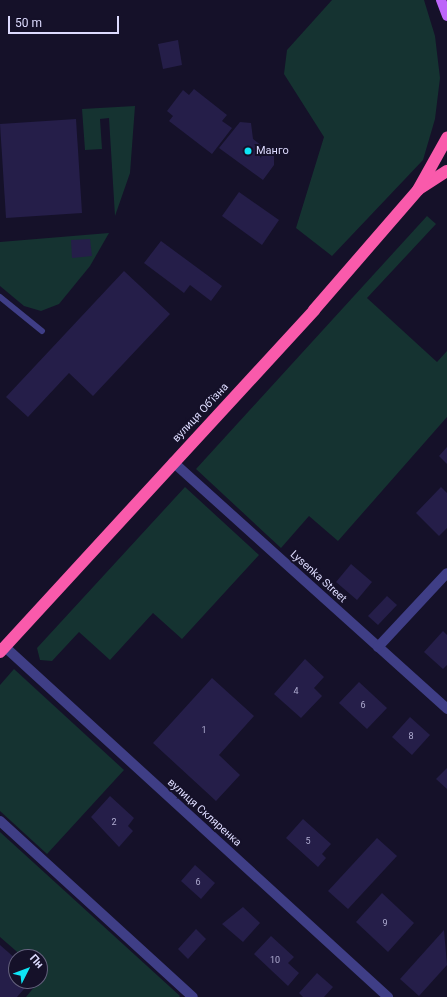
<!DOCTYPE html>
<meta charset="utf-8">
<style>
body{margin:0}
#map{position:relative;width:447px;height:997px;overflow:hidden;background:#151129;font-family:Roboto,sans-serif}
div>[style]{position:absolute}
.green>*{inset:0;background:#153331}
.building>*{inset:0;background:#251e49}
.lane>*{height:6px;margin:-3px;padding:0 3px;transform-origin:3px;border-radius:3px;background:#3f3e86}
.street>*{height:10px;margin:-5px;padding:0 5px;transform-origin:5px;border-radius:5px;background:#3f3e86}
.primary>*{height:10px;margin:-5px;padding:0 5px;transform-origin:5px;border-radius:5px;background:#bd66f9}
.highway>*{height:12px;margin:-6px;padding:0 6px;transform-origin:6px;border-radius:6px;background:#f95aab}
.dots>*{width:11px;height:11px;translate:-50% -50%;box-sizing:border-box;border:2px solid #151129;border-radius:50%}
span{translate:-50% -50%;white-space:nowrap;text-align:center;line-height:1.15;-webkit-text-stroke:4px #151129;paint-order:stroke}
.number-label{font-size:9px;color:#afacd1}
.number-label span{-webkit-text-stroke-width:0}
.poi-label{font-size:11px;color:#dddbfe}
.left{translate:0 -50%;text-align:left}
.street-label{font-size:11px;color:#dddbfe}
.north{position:absolute;left:8px;top:949px;width:40px;height:40px;box-sizing:border-box;background:#151129;border:1px solid #65627e;border-radius:50%;rotate:48deg;font-size:11px;font-weight:700;line-height:16px;text-align:center;color:#dddbfe}
.north::after{content:'';display:block;margin:auto;width:14px;height:18px;background:#0ee6f6;clip-path:polygon(50% 0,100% 100%,50% 72%,0 100%)}
.scale{position:absolute;left:8px;top:16px;width:111px;height:18px;box-sizing:border-box;border:2px solid #dddbfe;border-top:0;padding-left:5px;font-size:12px;line-height:14px;white-space:nowrap;color:#dddbfe;-webkit-text-stroke:3px #151129;paint-order:stroke}
</style>
<div id="map">
<div class="green">
<div style="clip-path:polygon(332px 0,424px 0,435px 36px,440px 78px,435px 119px,423px 160px,332px 256px,296px 228px,324px 137px,284px 74px,287px 50px)"></div>
<div style="clip-path:polygon(135px 106px,130px 173px,115px 216px,109px 118px,100px 119px,102px 149px,85px 150px,82px 109px)"></div>
<div style="clip-path:polygon(427px 216px,436px 224px,367px 298px,437px 362px,447px 351px,447px 417px,338px 541px,309px 516px,281px 548px,196px 469px)"></div>
<div style="clip-path:polygon(109px 233px,90px 266px,59px 304px,41px 311px,24px 306px,0 286px,0 242px)"></div>
<div style="clip-path:polygon(185px 487px,259px 555px,182px 639px,153px 613px,110px 660px,79px 632px,52px 661px,40px 660px,37px 648px)"></div>
<div style="clip-path:polygon(14px 669px,124px 770px,47px 854px,0 811px,0 685px)"></div>
<div style="clip-path:polygon(0 832px,180px 996px,179px 997px,26px 997px,44px 975px,40px 971px,40px 957px,23px 957px,0 937px)"></div>
</div>
<div class="building">
<div style="clip-path:polygon(178px 40px,182px 65px,163px 69px,158px 44px)"></div>
<div style="clip-path:polygon(194px 89px,227px 115px,222px 121px,232px 128px,212px 154px,169px 121px,173px 116px,167px 111px,183px 90px,189px 95px)"></div>
<div style="clip-path:polygon(76px 119px,82px 213px,6px 218px,0 124px)"></div>
<div style="clip-path:polygon(240px 122px,251px 123px,253px 139px,262px 146px,270px 147px,274px 154px,274px 165px,263px 180px,219px 148px)"></div>
<div style="clip-path:polygon(239px 192px,279px 220px,262px 245px,222px 216px)"></div>
<div style="clip-path:polygon(90px 239px,92px 256px,72px 258px,71px 240px)"></div>
<div style="clip-path:polygon(161px 241px,222px 286px,211px 301px,190px 285px,184px 293px,144px 263px)"></div>
<div style="clip-path:polygon(124px 271px,170px 314px,93px 396px,69px 373px,28px 417px,6px 397px)"></div>
<div style="clip-path:polygon(447px 447px,447px 464px,439px 456px)"></div>
<div style="clip-path:polygon(441px 487px,447px 493px,447px 528px,439px 536px,416px 513px)"></div>
<div style="clip-path:polygon(351px 564px,372px 582px,357px 600px,336px 582px)"></div>
<div style="clip-path:polygon(387px 596px,397px 605px,378px 625px,368px 616px)"></div>
<div style="clip-path:polygon(443px 631px,447px 635px,447px 665px,443px 669px,424px 652px)"></div>
<div style="clip-path:polygon(305px 659px,324px 677px,314px 688px,322px 696px,301px 718px,274px 694px)"></div>
<div style="clip-path:polygon(212px 678px,254px 716px,219px 755px,240px 775px,216px 801px,153px 743px)"></div>
<div style="clip-path:polygon(359px 682px,387px 708px,367px 729px,339px 703px)"></div>
<div style="clip-path:polygon(410px 717px,430px 735px,412px 755px,392px 737px)"></div>
<div style="clip-path:polygon(447px 768px,447px 789px,436px 779px)"></div>
<div style="clip-path:polygon(110px 796px,134px 818px,128px 826px,133px 831px,119px 847px,91px 817px)"></div>
<div style="clip-path:polygon(303px 819px,331px 844px,322px 854px,326px 858px,318px 867px,286px 838px)"></div>
<div style="clip-path:polygon(377px 838px,397px 856px,348px 909px,328px 891px)"></div>
<div style="clip-path:polygon(195px 865px,215px 883px,201px 899px,181px 881px)"></div>
<div style="clip-path:polygon(382px 893px,414px 923px,388px 952px,356px 922px)"></div>
<div style="clip-path:polygon(243px 907px,260px 923px,243px 942px,222px 924px)"></div>
<div style="clip-path:polygon(196px 929px,206px 939px,188px 959px,178px 949px)"></div>
<div style="clip-path:polygon(444px 930px,447px 965px,419px 996px,400px 979px)"></div>
<div style="clip-path:polygon(271px 936px,294px 957px,288px 963px,299px 973px,288px 986px,254px 954px)"></div>
<div style="clip-path:polygon(0 945px,16px 959px,16px 981px,31px 981px,17px 997px,0 997px)"></div>
<div style="clip-path:polygon(317px 973px,333px 987px,324px 997px,303px 997px,299px 993px)"></div>
</div>
<div class="lane">
<div style="left:0;top:297px;width:54px;rotate:39deg"></div>
</div>
<div class="street">
<div style="left:173px;top:462px;width:369px;rotate:42deg"></div>
<div style="left:5px;top:647px;width:519px;rotate:42.42deg"></div>
<div style="left:378px;top:647px;width:101px;rotate:-47deg"></div>
<div style="left:0;top:821px;width:261px;rotate:42.4deg"></div>
</div>
<div class="primary">
<div style="left:441px;top:0;width:17px;rotate:69deg"></div>
</div>
<div class="highway">
<div style="left:419px;top:189px;width:33px;rotate:-33deg"></div>
<div style="left:0;top:652px;width:464px;rotate:-47.4deg"></div>
<div style="left:314px;top:310px;width:159px;rotate:-49.1deg"></div>
<div style="left:418px;top:190px;width:60px;rotate:-60.9deg"></div>
</div>
<div class="dots">
<div style="left:248px;top:151px;background:#0ee6f6"></div>
</div>
<div class="number-label">
<span style="left:296px;top:691px">4</span>
<span style="left:363px;top:705px">6</span>
<span style="left:204px;top:730px">1</span>
<span style="left:411px;top:736px">8</span>
<span style="left:114px;top:822px">2</span>
<span style="left:308px;top:841px">5</span>
<span style="left:198px;top:882px">6</span>
<span style="left:385px;top:923px">9</span>
<span style="left:275px;top:960px">10</span>
</div>
<div class="poi-label">
<span class="left" style="left:256px;top:151px">Манго</span>
</div>
<div class="street-label">
<span style="left:201px;top:413px;rotate:-47deg">вулиця Об’їзна</span>
<span style="left:318px;top:577px;rotate:42deg">Lysenka Street</span>
<span style="left:204px;top:813px;rotate:42deg">вулиця Скляренка</span>
</div>
<div class="north">Пн</div>
<div class="scale">50 m</div>
</div>
